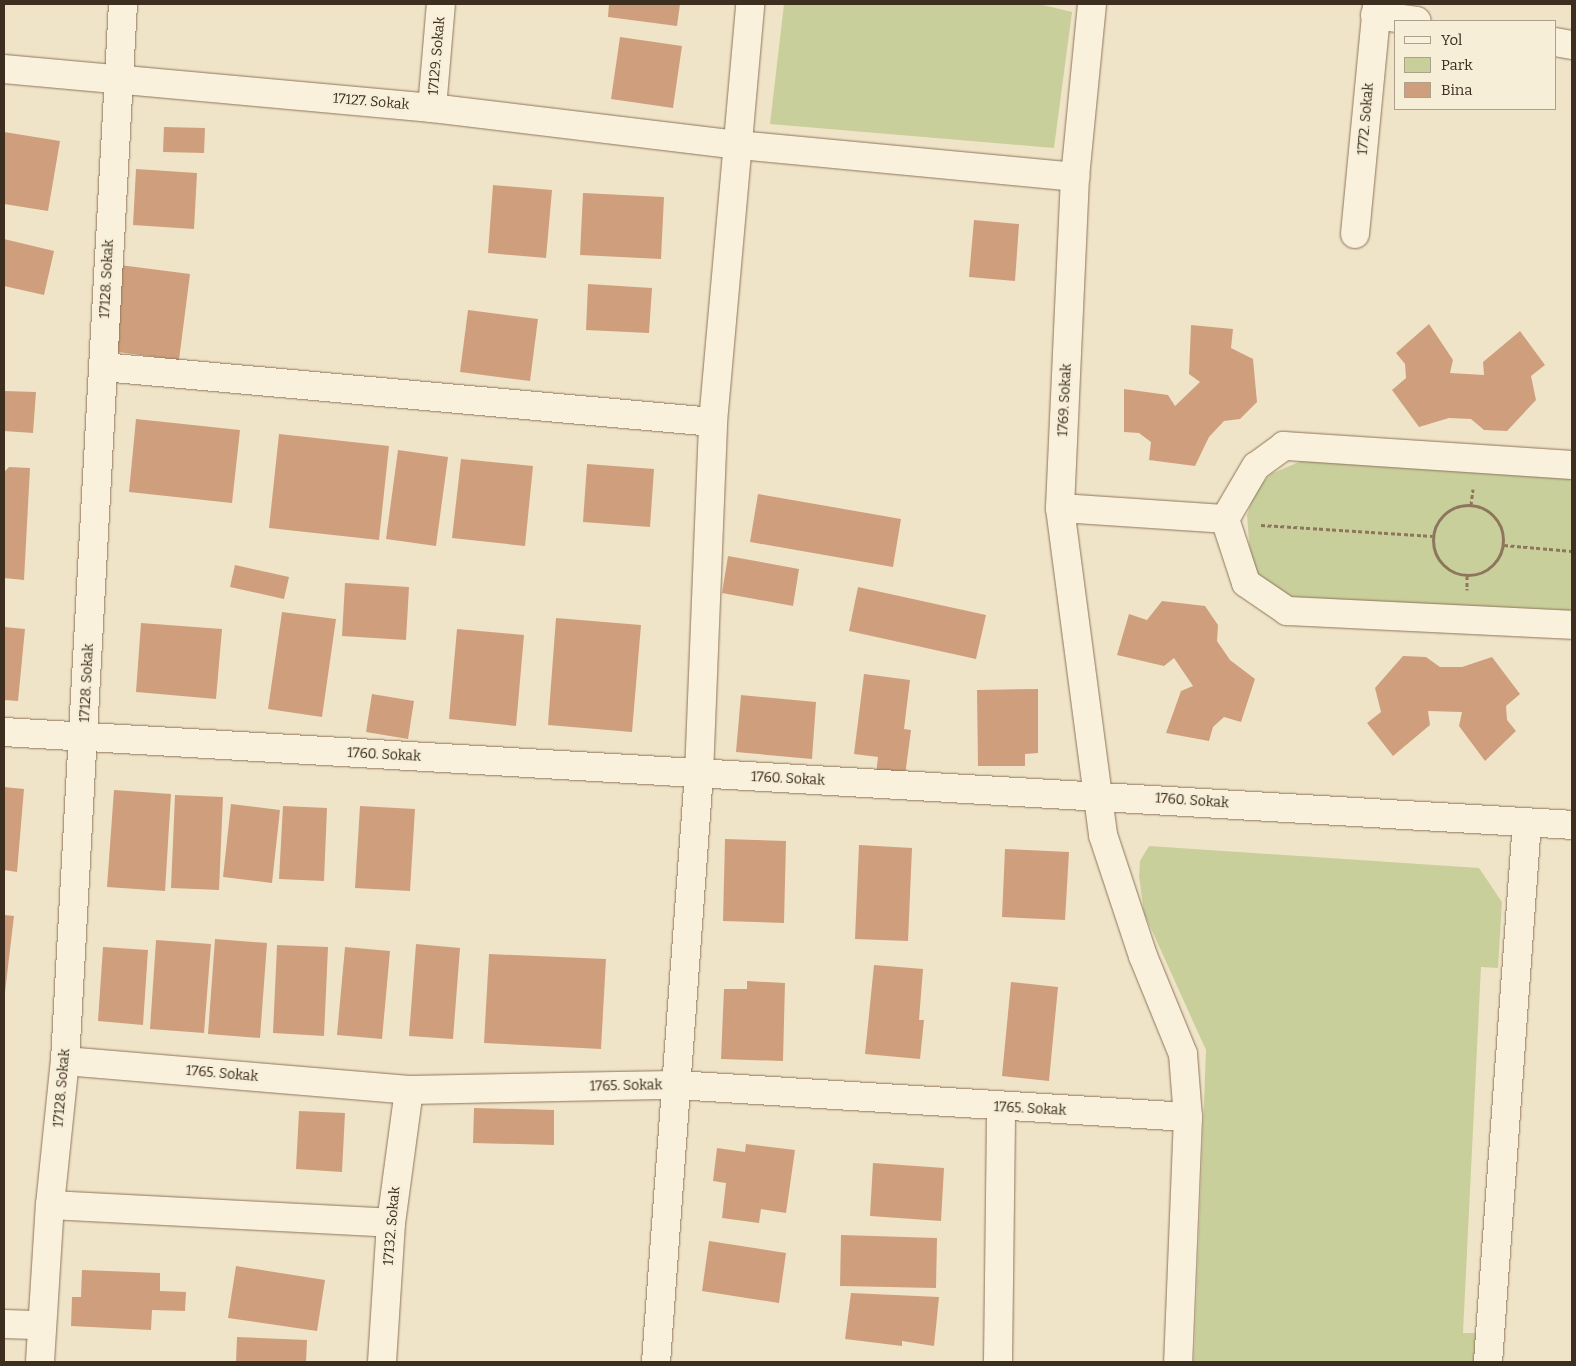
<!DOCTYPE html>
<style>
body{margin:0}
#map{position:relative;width:1576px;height:1366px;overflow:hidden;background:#f0e4c8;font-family:Bitter,serif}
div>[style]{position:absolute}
.green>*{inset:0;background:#c9cf9b}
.building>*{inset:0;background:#cf9f7d}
.path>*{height:3px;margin-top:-1.5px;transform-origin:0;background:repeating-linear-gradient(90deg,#8d765c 0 4px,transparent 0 6.5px)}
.path>.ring{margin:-1.5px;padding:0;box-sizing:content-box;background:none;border:3px solid #8d765c;border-radius:50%}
.roads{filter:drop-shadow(0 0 1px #8d765c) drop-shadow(0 0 1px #8d765c)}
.minor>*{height:28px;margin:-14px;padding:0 14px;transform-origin:14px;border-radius:14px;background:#faf1dc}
span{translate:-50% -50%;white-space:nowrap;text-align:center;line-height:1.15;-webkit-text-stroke:4px #f7eed8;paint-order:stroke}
.street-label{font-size:14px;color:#3d2e20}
.frame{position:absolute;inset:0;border:5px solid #3d2e20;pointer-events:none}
.legend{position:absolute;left:1394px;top:20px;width:162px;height:90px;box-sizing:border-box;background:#f7eed8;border:1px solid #ada18e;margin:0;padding:6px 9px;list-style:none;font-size:15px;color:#3d2e20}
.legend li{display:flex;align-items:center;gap:10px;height:25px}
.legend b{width:25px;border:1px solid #ada18e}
</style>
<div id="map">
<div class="green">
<div style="clip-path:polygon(784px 4px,1039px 4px,1072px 12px,1054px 148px,770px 124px)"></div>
<div style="clip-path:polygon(1308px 458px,1572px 478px,1572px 616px,1293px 597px,1273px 590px,1260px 579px,1250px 555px,1247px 515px,1255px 491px,1271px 474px)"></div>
<div style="clip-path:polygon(1149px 846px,1479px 868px,1502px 902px,1498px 968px,1481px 967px,1463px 1333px,1479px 1333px,1476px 1362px,1194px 1362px,1206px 1050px,1144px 913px,1139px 876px,1140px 861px)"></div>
</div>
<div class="building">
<div style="clip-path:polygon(609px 4px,680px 4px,677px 26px,608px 17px)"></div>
<div style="clip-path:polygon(620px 37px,682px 46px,673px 108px,611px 99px)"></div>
<div style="clip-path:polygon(164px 127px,205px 128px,204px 153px,163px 152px)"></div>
<div style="clip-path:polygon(4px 132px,60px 141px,48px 211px,4px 204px)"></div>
<div style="clip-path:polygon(136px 169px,197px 173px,194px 229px,133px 225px)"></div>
<div style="clip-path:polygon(493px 185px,552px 190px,546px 258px,488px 253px)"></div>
<div style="clip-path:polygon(583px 193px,664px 197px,661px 259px,580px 255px)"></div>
<div style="clip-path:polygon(974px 220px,1019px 224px,1015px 281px,969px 277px)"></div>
<div style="clip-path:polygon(4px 239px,54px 251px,44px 295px,4px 286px)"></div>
<div style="clip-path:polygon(120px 265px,190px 274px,179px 360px,110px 351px)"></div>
<div style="clip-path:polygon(588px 284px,652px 288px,649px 333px,586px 330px)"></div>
<div style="clip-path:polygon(468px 310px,538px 319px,530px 381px,460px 372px)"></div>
<div style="clip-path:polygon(1429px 324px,1453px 360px,1450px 373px,1484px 375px,1483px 362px,1520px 331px,1545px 365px,1531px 376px,1536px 400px,1507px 431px,1484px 430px,1471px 419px,1449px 418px,1419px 427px,1392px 390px,1406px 378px,1405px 364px,1396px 353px)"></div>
<div style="clip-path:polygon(1191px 325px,1233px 329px,1231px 348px,1253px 359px,1257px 402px,1240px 419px,1224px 421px,1209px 437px,1195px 466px,1149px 460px,1151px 442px,1139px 433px,1124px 432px,1124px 389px,1168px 395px,1175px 406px,1200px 382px,1189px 374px)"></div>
<div style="clip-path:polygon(4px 391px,36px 392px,33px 433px,4px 431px)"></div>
<div style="clip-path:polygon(136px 419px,240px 430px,232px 503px,129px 492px)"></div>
<div style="clip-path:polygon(279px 434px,389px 446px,379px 540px,269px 528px)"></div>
<div style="clip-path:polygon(398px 450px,448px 457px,436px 546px,386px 539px)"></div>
<div style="clip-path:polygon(461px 459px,533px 466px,525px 546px,452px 538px)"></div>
<div style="clip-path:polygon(587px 464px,654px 469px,650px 527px,583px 522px)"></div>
<div style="clip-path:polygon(9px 467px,30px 468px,24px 580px,4px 578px,4px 472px)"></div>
<div style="clip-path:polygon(758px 494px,901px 519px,893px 567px,750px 542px)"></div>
<div style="clip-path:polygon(728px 556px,799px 569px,793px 606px,722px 593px)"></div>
<div style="clip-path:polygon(235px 565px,289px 577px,284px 599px,230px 587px)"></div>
<div style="clip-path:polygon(345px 583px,409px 587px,406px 640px,342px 636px)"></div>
<div style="clip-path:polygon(858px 587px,986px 615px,976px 659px,849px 631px)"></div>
<div style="clip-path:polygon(1162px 601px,1205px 606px,1218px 625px,1217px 641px,1230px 660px,1255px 679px,1241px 722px,1224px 717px,1213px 727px,1209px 741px,1166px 733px,1181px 691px,1193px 686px,1174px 658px,1164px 666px,1117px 655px,1129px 614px,1147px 620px)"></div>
<div style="clip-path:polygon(282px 612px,336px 619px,322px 717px,268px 709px)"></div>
<div style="clip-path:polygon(556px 618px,641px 625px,632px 732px,548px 725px)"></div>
<div style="clip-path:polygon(141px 623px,222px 629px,216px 699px,136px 692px)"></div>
<div style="clip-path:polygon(4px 627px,25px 629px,18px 701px,4px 700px)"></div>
<div style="clip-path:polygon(457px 629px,524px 635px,516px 726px,449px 719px)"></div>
<div style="clip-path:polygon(1403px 656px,1426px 657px,1440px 667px,1462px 667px,1492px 657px,1520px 694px,1506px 706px,1507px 720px,1516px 731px,1485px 761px,1459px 726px,1462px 712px,1428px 711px,1430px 725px,1393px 756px,1367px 723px,1381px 712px,1375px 688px)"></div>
<div style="clip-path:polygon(864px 674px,910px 680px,904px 729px,911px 730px,905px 776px,876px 773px,878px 757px,854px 754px)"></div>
<div style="clip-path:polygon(1038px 689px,1038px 753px,1025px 754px,1025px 766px,978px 766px,977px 690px)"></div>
<div style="clip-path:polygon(372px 694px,414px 701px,408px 739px,366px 732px)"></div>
<div style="clip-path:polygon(741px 695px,816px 702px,812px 759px,736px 752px)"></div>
<div style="clip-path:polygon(4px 787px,24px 789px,17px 872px,4px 870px)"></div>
<div style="clip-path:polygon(114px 790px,171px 794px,165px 891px,107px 887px)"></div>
<div style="clip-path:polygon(175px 795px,223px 797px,219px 890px,171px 888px)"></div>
<div style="clip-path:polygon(231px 804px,280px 810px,272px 883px,223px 877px)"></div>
<div style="clip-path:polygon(283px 806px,327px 808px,324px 881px,279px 879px)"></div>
<div style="clip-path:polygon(360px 806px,415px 809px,410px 891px,355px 888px)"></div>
<div style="clip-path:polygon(725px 839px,786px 841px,784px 923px,723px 921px)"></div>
<div style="clip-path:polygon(859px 845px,912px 848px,908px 941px,855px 939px)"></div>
<div style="clip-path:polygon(1005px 849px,1069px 852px,1065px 920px,1002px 917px)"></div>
<div style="clip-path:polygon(4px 915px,14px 916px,5px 992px,4px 992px)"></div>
<div style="clip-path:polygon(215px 939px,267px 943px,260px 1038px,208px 1034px)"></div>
<div style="clip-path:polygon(156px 940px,211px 944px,204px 1033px,150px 1029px)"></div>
<div style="clip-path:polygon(416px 944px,460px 948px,453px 1039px,409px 1036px)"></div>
<div style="clip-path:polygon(277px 945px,328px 947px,324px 1036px,273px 1033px)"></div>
<div style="clip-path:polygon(103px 947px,148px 950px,143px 1025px,98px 1021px)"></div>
<div style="clip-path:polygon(345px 947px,390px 951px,382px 1039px,337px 1035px)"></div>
<div style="clip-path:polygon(489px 954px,606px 959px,601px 1049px,484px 1043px)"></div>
<div style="clip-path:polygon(874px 965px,923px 969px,919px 1020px,924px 1020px,920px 1059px,865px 1054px)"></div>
<div style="clip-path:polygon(747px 981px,785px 983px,783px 1061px,721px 1059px,724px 989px,747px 989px)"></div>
<div style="clip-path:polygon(1011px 982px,1058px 987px,1049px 1081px,1002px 1076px)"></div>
<div style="clip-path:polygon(474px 1108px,554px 1110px,554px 1145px,473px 1143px)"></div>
<div style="clip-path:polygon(299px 1111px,345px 1113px,342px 1172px,296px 1169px)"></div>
<div style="clip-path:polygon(746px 1144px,795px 1150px,786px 1213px,761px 1209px,759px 1223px,722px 1218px,726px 1183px,713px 1181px,717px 1148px,745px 1152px)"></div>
<div style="clip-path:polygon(873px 1163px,944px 1168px,941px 1221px,870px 1216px)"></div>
<div style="clip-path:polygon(841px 1235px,937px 1238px,936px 1288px,840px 1286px)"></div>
<div style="clip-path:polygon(709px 1241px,786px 1253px,779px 1303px,702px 1291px)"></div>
<div style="clip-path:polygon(236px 1266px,325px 1280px,317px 1331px,228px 1318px)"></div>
<div style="clip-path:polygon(82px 1270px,160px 1273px,160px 1291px,186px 1292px,185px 1311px,152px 1310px,151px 1330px,71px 1326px,72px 1297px,81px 1297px)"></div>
<div style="clip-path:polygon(851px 1293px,939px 1297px,934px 1346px,902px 1341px,902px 1346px,845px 1339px)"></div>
<div style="clip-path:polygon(237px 1337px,307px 1340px,306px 1362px,236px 1362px)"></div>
</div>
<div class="path">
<div class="ring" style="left:1433px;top:505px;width:67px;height:67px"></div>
<div style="left:1471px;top:505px;width:16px;rotate:-83deg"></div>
<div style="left:1261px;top:525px;width:172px;rotate:3.7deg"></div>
<div style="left:1504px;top:545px;width:68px;rotate:5deg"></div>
<div style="left:1467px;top:576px;width:14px;rotate:90deg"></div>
</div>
<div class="roads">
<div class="minor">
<div style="left:1092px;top:4px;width:174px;rotate:95.6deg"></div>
<div style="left:1075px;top:177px;width:331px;rotate:92.6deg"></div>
<div style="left:1060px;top:508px;width:330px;rotate:82.5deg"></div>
<div style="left:1103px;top:835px;width:127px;rotate:71.7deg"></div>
<div style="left:1143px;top:956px;width:106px;rotate:67.8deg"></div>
<div style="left:1183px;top:1054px;width:63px;rotate:85.5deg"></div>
<div style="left:1188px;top:1117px;width:245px;rotate:92.3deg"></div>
<div style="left:1375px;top:15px;width:42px;rotate:8.1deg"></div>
<div style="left:1555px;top:42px;width:17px;rotate:10deg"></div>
<div style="left:4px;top:69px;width:430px;rotate:5.2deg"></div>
<div style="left:432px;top:108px;width:308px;rotate:6.9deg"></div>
<div style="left:738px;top:145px;width:339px;rotate:5.4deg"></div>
<div style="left:432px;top:108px;width:104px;rotate:-85.1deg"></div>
<div style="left:1355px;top:234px;width:231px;rotate:-84.5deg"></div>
<div style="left:103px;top:367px;width:612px;rotate:5.15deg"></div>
<div style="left:1572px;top:465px;width:289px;rotate:-176.2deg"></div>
<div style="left:1284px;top:446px;width:34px;rotate:144deg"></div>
<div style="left:1256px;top:466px;width:61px;rotate:120.3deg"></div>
<div style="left:1225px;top:519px;width:67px;rotate:71.8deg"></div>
<div style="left:1246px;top:583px;width:50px;rotate:34.3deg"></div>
<div style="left:1287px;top:611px;width:285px;rotate:2.8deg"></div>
<div style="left:1060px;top:508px;width:165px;rotate:3.8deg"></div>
<div style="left:4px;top:732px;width:1571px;rotate:3.39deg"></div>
<div style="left:65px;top:1061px;width:345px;rotate:4.8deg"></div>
<div style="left:409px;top:1090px;width:267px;rotate:-1.1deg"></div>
<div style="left:676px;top:1085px;width:513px;rotate:3.58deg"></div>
<div style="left:50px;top:1205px;width:341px;rotate:3deg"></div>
<div style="left:4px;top:1324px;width:37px;rotate:2deg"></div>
<div style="left:40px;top:1362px;width:157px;rotate:-86.4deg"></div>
<div style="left:50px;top:1205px;width:145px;rotate:-84.1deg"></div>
<div style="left:65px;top:1061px;width:1059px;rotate:-86.86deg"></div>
<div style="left:382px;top:1362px;width:139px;rotate:-86.3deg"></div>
<div style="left:391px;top:1223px;width:134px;rotate:-82.3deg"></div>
<div style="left:656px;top:1362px;width:590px;rotate:-85.82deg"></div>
<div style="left:699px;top:774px;width:352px;rotate:-87.7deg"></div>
<div style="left:713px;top:422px;width:420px;rotate:-84.9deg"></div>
<div style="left:998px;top:1362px;width:254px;rotate:-89.3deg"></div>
<div style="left:1488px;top:1362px;width:541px;rotate:-85.87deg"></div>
</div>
</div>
<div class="street-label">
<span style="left:437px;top:56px;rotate:-85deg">17129. Sokak</span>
<span style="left:371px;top:102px;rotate:5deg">17127. Sokak</span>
<span style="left:1366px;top:119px;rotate:-85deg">1772. Sokak</span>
<span style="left:107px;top:279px;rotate:-87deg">17128. Sokak</span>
<span style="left:1065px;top:400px;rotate:-87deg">1769. Sokak</span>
<span style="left:87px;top:683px;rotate:-87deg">17128. Sokak</span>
<span style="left:384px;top:755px;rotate:3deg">1760. Sokak</span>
<span style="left:788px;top:779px;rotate:3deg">1760. Sokak</span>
<span style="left:1192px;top:801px;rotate:4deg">1760. Sokak</span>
<span style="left:222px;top:1074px;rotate:5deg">1765. Sokak</span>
<span style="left:626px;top:1086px;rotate:-1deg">1765. Sokak</span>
<span style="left:62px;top:1088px;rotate:-85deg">17128. Sokak</span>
<span style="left:1030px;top:1109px;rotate:3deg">1765. Sokak</span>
<span style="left:392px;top:1226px;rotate:-85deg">17132. Sokak</span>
</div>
<div class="frame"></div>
<ul class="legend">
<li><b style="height:6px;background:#faf1dc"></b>Yol</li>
<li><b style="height:14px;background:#c9cf9b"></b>Park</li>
<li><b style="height:14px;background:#cf9f7d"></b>Bina</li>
</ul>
</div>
